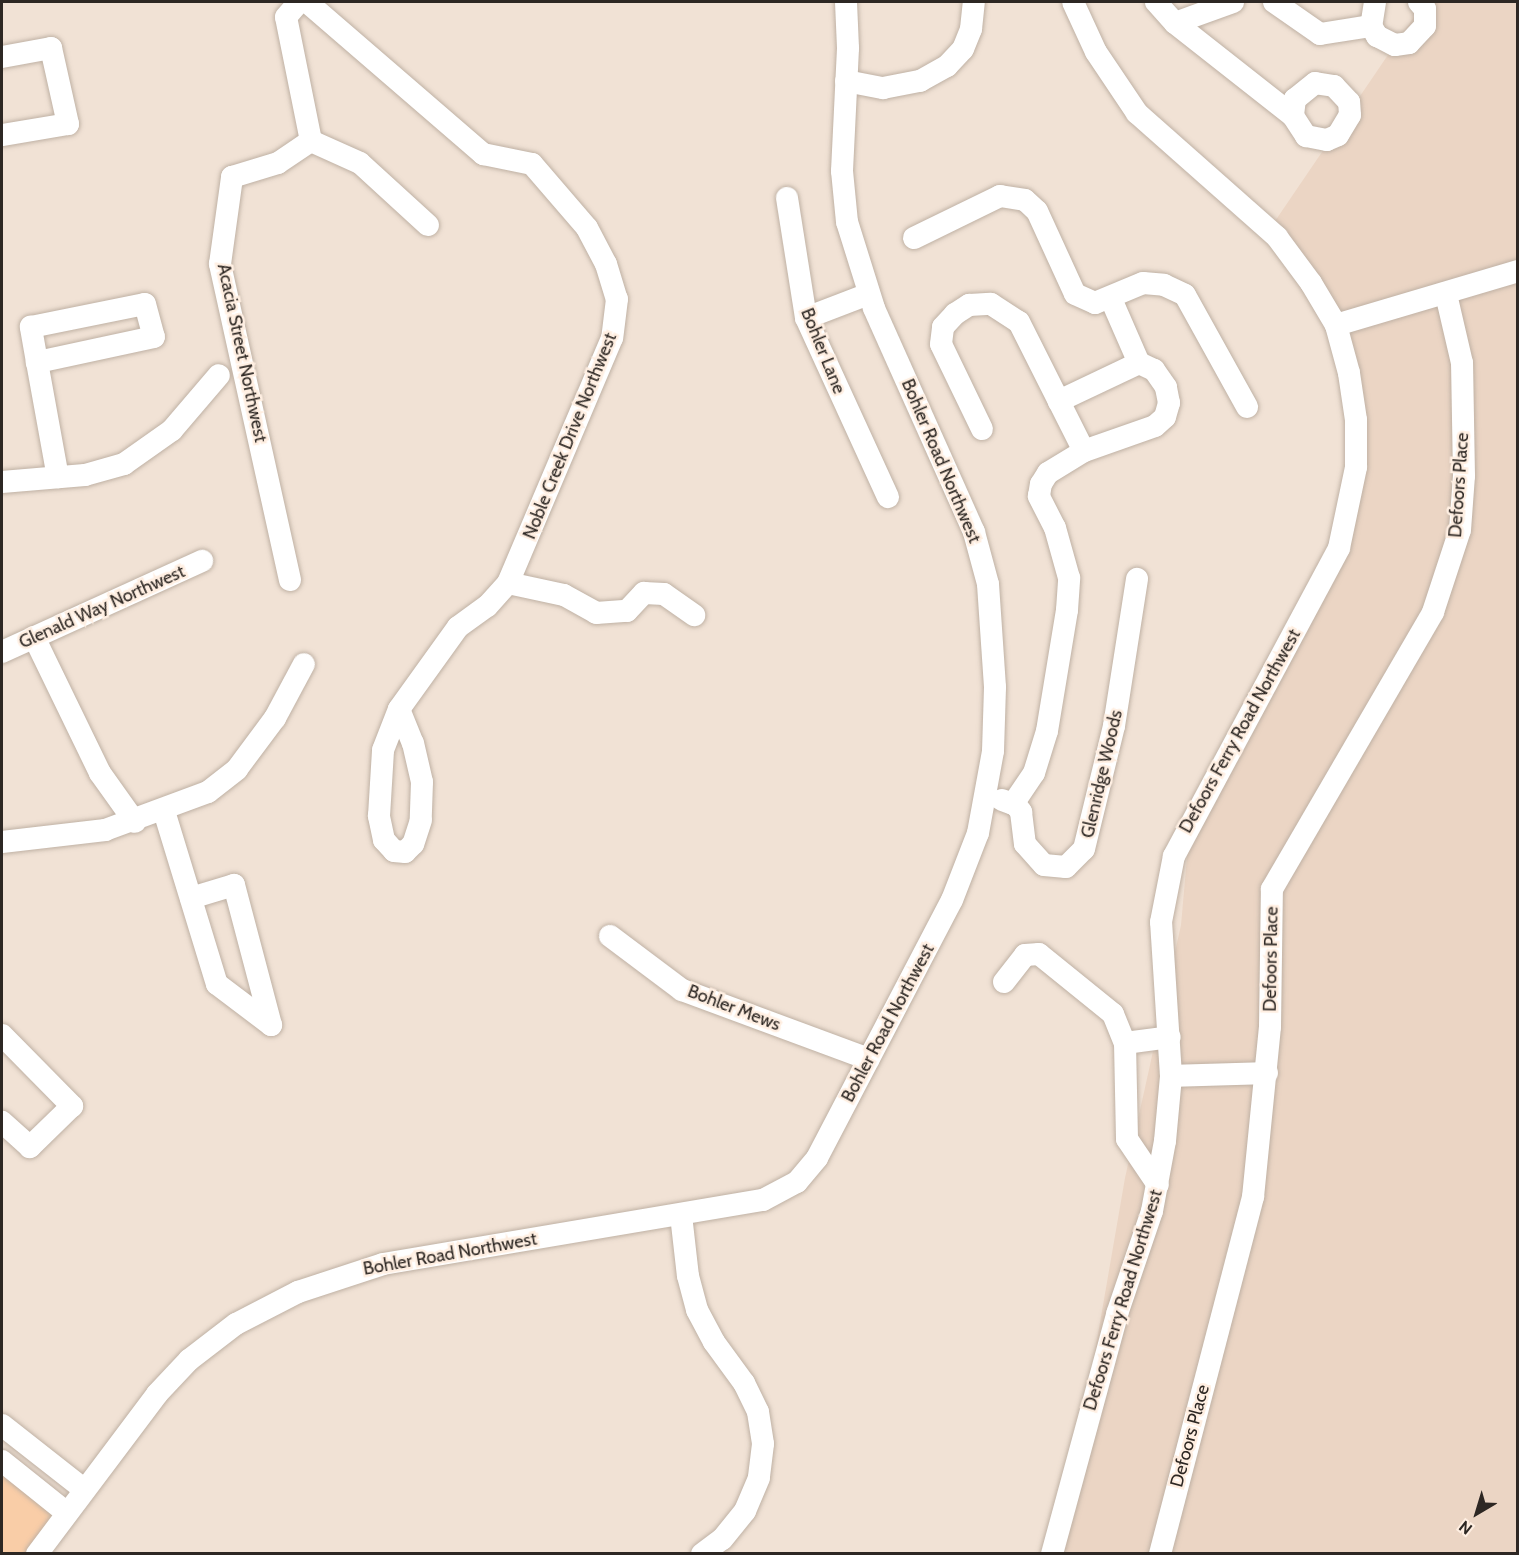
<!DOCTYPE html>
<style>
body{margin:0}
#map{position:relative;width:1519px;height:1555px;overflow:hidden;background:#f1e2d5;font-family:Cabin,sans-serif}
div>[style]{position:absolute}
.built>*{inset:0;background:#ebd5c4}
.green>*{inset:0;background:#f9cda7}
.roads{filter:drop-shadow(0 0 2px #bfb1a4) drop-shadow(0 0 2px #bfb1a4)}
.minor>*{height:22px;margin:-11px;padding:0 11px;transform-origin:11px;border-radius:11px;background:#fff}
span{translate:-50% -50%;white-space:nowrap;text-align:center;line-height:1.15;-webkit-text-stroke:5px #ffefe2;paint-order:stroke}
.street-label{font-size:18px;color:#2d2723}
.frame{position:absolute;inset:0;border:3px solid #2d2723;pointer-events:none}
.north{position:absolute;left:1447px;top:1483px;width:60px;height:60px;-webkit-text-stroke:4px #ffefe2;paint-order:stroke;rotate:218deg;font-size:16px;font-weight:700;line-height:24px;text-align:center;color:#2d2723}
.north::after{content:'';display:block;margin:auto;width:21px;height:27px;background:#2d2723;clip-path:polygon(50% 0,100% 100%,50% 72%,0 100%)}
</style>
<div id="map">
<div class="built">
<div style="clip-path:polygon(1424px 2px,1517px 2px,1517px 1553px,1060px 1554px,1125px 1178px,1181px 925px,1191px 813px,1347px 543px,1358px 441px,1339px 334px,1269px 230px)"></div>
</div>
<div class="green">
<div style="clip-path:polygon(2px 1455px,61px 1513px,29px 1553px,2px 1553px)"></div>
</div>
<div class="roads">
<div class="minor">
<div style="left:307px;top:2px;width:233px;rotate:40.8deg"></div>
<div style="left:483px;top:154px;width:50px;rotate:11.5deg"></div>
<div style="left:532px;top:164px;width:84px;rotate:49.3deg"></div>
<div style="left:587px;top:228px;width:41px;rotate:62.2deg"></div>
<div style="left:606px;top:264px;width:37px;rotate:73deg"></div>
<div style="left:617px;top:299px;width:39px;rotate:97deg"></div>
<div style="left:612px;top:338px;width:266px;rotate:113deg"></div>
<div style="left:508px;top:583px;width:31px;rotate:132deg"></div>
<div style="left:487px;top:606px;width:36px;rotate:144deg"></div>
<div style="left:458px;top:627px;width:101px;rotate:125.7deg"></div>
<div style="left:399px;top:709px;width:37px;rotate:68deg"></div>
<div style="left:413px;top:743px;width:40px;rotate:77deg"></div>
<div style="left:422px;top:782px;width:38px;rotate:92deg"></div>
<div style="left:421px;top:820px;width:25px;rotate:108deg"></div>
<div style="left:413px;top:844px;width:11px;rotate:135deg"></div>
<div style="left:405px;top:852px;width:11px;rotate:-175deg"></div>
<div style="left:394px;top:851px;width:15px;rotate:-132deg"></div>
<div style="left:384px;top:840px;width:25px;rotate:-102deg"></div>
<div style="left:379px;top:816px;width:66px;rotate:-86.5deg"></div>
<div style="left:383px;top:750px;width:44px;rotate:-68.7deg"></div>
<div style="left:1156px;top:2px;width:28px;rotate:48deg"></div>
<div style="left:1175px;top:23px;width:150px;rotate:38.2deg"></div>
<div style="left:1293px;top:116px;width:24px;rotate:57deg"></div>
<div style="left:1306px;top:136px;width:21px;rotate:11deg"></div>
<div style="left:1327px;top:140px;width:12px;rotate:-24deg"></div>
<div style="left:1338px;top:135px;width:23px;rotate:-59deg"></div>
<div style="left:1350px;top:115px;width:13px;rotate:-94deg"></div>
<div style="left:1349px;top:102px;width:22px;rotate:-133deg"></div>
<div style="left:1334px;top:86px;width:19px;rotate:-171deg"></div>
<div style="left:1315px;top:83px;width:26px;rotate:141deg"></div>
<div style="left:1295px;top:99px;width:17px;rotate:97deg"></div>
<div style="left:1274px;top:2px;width:56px;rotate:34.8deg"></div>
<div style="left:1320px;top:34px;width:52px;rotate:-8.9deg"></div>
<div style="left:1375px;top:2px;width:24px;rotate:99deg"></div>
<div style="left:1371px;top:26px;width:12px;rotate:59deg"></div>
<div style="left:1377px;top:36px;width:20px;rotate:27deg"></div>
<div style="left:1395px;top:45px;width:14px;rotate:-8deg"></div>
<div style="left:1409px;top:43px;width:23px;rotate:-47deg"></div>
<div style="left:1425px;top:26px;width:17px;rotate:-90deg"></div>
<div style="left:1425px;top:9px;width:9px;rotate:-131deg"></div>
<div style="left:1175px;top:23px;width:62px;rotate:-19.9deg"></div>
<div style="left:2px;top:57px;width:50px;rotate:-10.4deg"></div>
<div style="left:51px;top:48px;width:78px;rotate:77.4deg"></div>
<div style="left:68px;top:124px;width:67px;rotate:170.5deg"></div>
<div style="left:846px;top:81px;width:38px;rotate:11deg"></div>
<div style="left:883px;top:88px;width:38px;rotate:-11deg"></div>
<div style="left:920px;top:81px;width:31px;rotate:-29deg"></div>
<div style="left:947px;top:66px;width:23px;rotate:-47deg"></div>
<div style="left:963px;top:49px;width:22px;rotate:-68deg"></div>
<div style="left:971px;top:29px;width:27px;rotate:-84deg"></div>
<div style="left:311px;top:141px;width:54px;rotate:24.2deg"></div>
<div style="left:360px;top:163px;width:92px;rotate:42.4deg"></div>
<div style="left:787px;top:198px;width:121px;rotate:81deg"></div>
<div style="left:806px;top:318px;width:197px;rotate:65.4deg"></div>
<div style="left:914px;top:238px;width:96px;rotate:-26deg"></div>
<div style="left:1000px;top:196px;width:25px;rotate:9deg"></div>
<div style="left:1025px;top:200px;width:16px;rotate:43deg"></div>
<div style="left:1037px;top:211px;width:91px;rotate:65.4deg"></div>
<div style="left:1075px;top:294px;width:22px;rotate:24deg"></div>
<div style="left:1095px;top:303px;width:52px;rotate:-22.6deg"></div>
<div style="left:1143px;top:283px;width:21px;rotate:5deg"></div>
<div style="left:1164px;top:285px;width:23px;rotate:25deg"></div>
<div style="left:1185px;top:295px;width:128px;rotate:61deg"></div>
<div style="left:1111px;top:299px;width:70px;rotate:66.4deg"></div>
<div style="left:145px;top:304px;width:34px;rotate:75deg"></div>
<div style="left:154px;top:337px;width:120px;rotate:167.9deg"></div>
<div style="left:37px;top:362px;width:36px;rotate:-100deg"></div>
<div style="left:31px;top:327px;width:116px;rotate:-11.4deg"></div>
<div style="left:806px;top:318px;width:67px;rotate:-20.9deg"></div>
<div style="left:1336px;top:325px;width:190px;rotate:-16.5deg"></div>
<div style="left:37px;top:362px;width:117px;rotate:79.7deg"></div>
<div style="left:982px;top:429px;width:94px;rotate:-115.8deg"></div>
<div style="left:941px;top:344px;width:17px;rotate:-83deg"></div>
<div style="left:943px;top:327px;width:18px;rotate:-47deg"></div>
<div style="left:955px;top:314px;width:17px;rotate:-33deg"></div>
<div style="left:969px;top:305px;width:22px;rotate:-3deg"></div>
<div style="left:991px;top:304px;width:33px;rotate:33deg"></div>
<div style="left:1019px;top:322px;width:144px;rotate:63.3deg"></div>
<div style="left:2px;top:482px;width:83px;rotate:-4.8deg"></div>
<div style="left:85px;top:475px;width:41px;rotate:-15.8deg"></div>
<div style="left:124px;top:464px;width:59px;rotate:-35.3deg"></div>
<div style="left:172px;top:430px;width:72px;rotate:-49.5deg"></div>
<div style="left:290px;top:580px;width:324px;rotate:-102.5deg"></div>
<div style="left:220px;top:264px;width:88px;rotate:-82.1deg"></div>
<div style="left:232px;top:177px;width:48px;rotate:-16.9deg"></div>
<div style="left:278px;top:163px;width:40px;rotate:-34deg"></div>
<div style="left:311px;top:141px;width:126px;rotate:-101.4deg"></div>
<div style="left:286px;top:17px;width:20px;rotate:-49deg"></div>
<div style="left:508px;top:583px;width:57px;rotate:12.1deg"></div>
<div style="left:564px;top:595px;width:37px;rotate:29deg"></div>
<div style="left:596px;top:613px;width:31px;rotate:-4deg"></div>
<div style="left:627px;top:611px;width:25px;rotate:-47deg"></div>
<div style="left:644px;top:593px;width:20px;rotate:3deg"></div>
<div style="left:664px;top:594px;width:37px;rotate:35deg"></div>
<div style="left:34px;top:637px;width:151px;rotate:64.1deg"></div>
<div style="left:100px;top:773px;width:60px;rotate:54.5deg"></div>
<div style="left:2px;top:652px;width:220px;rotate:-24.5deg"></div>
<div style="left:1002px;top:800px;width:15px;rotate:20deg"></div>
<div style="left:1016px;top:805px;width:9px;rotate:54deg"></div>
<div style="left:1021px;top:812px;width:32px;rotate:83deg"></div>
<div style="left:1025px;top:844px;width:28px;rotate:48deg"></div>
<div style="left:1044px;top:865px;width:22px;rotate:5deg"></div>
<div style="left:1066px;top:867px;width:25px;rotate:-45deg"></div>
<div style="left:1084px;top:849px;width:127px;rotate:-76.3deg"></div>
<div style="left:1114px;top:726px;width:149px;rotate:-81.1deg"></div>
<div style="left:1013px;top:804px;width:37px;rotate:-56deg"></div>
<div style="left:1034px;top:773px;width:44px;rotate:-72.8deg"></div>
<div style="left:1047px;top:731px;width:123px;rotate:-80.6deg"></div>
<div style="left:1067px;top:610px;width:32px;rotate:-86deg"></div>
<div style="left:1069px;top:578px;width:52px;rotate:-105.6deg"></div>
<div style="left:1055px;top:528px;width:36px;rotate:-117deg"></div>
<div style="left:1039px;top:496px;width:12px;rotate:-81deg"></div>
<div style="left:1041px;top:484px;width:13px;rotate:-58deg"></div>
<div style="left:1048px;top:473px;width:42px;rotate:-31.4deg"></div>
<div style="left:1084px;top:451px;width:75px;rotate:-19.4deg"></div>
<div style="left:1155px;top:426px;width:13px;rotate:-42deg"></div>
<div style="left:1165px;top:417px;width:15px;rotate:-74deg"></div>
<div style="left:1169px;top:403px;width:16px;rotate:-101deg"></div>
<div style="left:1166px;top:387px;width:21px;rotate:-125deg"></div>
<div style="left:1154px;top:370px;width:17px;rotate:-155deg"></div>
<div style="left:1139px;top:363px;width:89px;rotate:154.6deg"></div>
<div style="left:164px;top:811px;width:181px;rotate:73deg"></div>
<div style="left:217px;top:984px;width:68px;rotate:37.2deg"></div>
<div style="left:271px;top:1025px;width:145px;rotate:-104.8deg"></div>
<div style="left:234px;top:885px;width:45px;rotate:163.2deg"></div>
<div style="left:2px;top:842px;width:104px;rotate:-6.6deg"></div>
<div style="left:105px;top:830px;width:110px;rotate:-20.3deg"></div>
<div style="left:208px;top:792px;width:37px;rotate:-38deg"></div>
<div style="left:237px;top:769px;width:64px;rotate:-53.3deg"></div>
<div style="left:275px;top:718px;width:61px;rotate:-61.8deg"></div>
<div style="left:610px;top:936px;width:90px;rotate:36.9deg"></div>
<div style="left:682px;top:990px;width:199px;rotate:20.3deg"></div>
<div style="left:1004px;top:982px;width:34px;rotate:-52deg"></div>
<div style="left:1025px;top:955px;width:14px;rotate:-4deg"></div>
<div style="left:1039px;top:954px;width:95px;rotate:39deg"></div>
<div style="left:1113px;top:1014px;width:31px;rotate:68deg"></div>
<div style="left:1125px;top:1043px;width:96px;rotate:88.8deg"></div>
<div style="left:1127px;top:1139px;width:55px;rotate:56deg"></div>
<div style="left:2px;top:1035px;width:100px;rotate:45.4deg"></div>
<div style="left:72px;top:1106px;width:59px;rotate:135.7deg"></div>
<div style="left:30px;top:1147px;width:38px;rotate:-138deg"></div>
<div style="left:1125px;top:1043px;width:45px;rotate:-7.6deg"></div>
<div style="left:1171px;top:1076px;width:96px;rotate:-1.8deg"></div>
<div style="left:681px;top:1215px;width:61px;rotate:83.5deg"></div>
<div style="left:688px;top:1276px;width:35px;rotate:75deg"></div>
<div style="left:697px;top:1310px;width:36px;rotate:62deg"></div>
<div style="left:714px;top:1342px;width:51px;rotate:53.8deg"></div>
<div style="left:744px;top:1383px;width:32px;rotate:64deg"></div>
<div style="left:758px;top:1412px;width:32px;rotate:81deg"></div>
<div style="left:763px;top:1444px;width:34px;rotate:97deg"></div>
<div style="left:759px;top:1478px;width:36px;rotate:113deg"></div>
<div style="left:745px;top:1511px;width:36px;rotate:129deg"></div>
<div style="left:722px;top:1539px;width:25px;rotate:143deg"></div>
<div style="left:2px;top:1425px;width:105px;rotate:38.1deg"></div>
<div style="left:2px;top:1461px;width:83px;rotate:38.7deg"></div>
<div style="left:37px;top:1554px;width:200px;rotate:-53.1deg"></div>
<div style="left:157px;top:1394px;width:47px;rotate:-46.7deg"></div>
<div style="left:189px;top:1360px;width:59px;rotate:-37.5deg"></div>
<div style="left:236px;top:1324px;width:70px;rotate:-27.3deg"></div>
<div style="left:298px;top:1292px;width:89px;rotate:-18.2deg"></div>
<div style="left:383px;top:1264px;width:385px;rotate:-9.6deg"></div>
<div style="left:763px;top:1200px;width:38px;rotate:-28deg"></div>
<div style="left:797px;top:1182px;width:31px;rotate:-50deg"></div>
<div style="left:817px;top:1158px;width:291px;rotate:-62.4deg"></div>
<div style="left:952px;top:900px;width:72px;rotate:-68.8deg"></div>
<div style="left:978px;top:833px;width:83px;rotate:-79.6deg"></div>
<div style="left:993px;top:751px;width:64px;rotate:-88.2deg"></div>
<div style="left:995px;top:687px;width:103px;rotate:-93.9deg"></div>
<div style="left:988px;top:584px;width:54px;rotate:-105.1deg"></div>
<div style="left:974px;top:532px;width:245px;rotate:-114.1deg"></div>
<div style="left:874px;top:308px;width:90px;rotate:-107.4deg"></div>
<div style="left:847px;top:222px;width:51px;rotate:-95.6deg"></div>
<div style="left:842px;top:171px;width:123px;rotate:-87.2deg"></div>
<div style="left:848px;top:48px;width:46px;rotate:-92.5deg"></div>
<div style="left:1052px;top:1554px;width:249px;rotate:-74.8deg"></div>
<div style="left:1117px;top:1314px;width:109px;rotate:-71.2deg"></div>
<div style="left:1152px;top:1211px;width:71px;rotate:-79.5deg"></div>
<div style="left:1165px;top:1141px;width:65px;rotate:-84.7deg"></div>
<div style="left:1171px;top:1076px;width:154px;rotate:-93.7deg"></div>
<div style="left:1161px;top:922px;width:67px;rotate:-78.9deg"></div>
<div style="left:1174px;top:856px;width:349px;rotate:-61.8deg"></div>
<div style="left:1339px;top:548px;width:83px;rotate:-78.1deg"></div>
<div style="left:1356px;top:467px;width:47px;rotate:-90deg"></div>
<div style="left:1356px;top:420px;width:48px;rotate:-98.5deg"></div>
<div style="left:1349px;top:373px;width:50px;rotate:-105.2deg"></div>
<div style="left:1336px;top:325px;width:49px;rotate:-120.8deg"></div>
<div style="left:1311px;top:283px;width:57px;rotate:-126.5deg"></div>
<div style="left:1277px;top:237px;width:187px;rotate:-138.5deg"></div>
<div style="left:1137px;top:113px;width:73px;rotate:-123.9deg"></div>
<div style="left:1096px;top:52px;width:55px;rotate:-114.7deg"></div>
<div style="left:1160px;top:1554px;width:369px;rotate:-75.4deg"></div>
<div style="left:1253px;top:1197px;width:171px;rotate:-84.3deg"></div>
<div style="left:1270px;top:1027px;width:138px;rotate:-89.2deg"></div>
<div style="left:1272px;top:889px;width:320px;rotate:-59.8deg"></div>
<div style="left:1433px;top:612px;width:86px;rotate:-71.8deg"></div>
<div style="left:1460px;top:530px;width:54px;rotate:-85.8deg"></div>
<div style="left:1464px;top:476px;width:113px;rotate:-91deg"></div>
<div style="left:1462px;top:363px;width:71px;rotate:-103.1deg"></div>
</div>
</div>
<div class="street-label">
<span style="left:823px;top:351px;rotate:68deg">Bohler Lane</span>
<span style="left:242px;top:353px;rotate:78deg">Acacia Street Northwest</span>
<span style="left:570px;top:436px;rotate:-68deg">Noble Creek Drive Northwest</span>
<span style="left:941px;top:461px;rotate:67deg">Bohler Road Northwest</span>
<span style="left:1459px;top:485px;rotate:-86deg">Defoors Place</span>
<span style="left:102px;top:607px;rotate:-24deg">Glenald Way Northwest</span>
<span style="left:1240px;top:731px;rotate:-61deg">Defoors Ferry Road Northwest</span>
<span style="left:1102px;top:774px;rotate:-77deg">Glenridge Woods</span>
<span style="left:1271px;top:959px;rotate:-89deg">Defoors Place</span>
<span style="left:734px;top:1008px;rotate:21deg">Bohler Mews</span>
<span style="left:888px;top:1023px;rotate:-62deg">Bohler Road Northwest</span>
<span style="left:450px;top:1254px;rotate:-10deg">Bohler Road Northwest</span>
<span style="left:1123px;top:1300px;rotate:-73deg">Defoors Ferry Road Northwest</span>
<span style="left:1190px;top:1436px;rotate:-75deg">Defoors Place</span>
</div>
<div class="frame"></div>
<div class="north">N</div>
</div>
